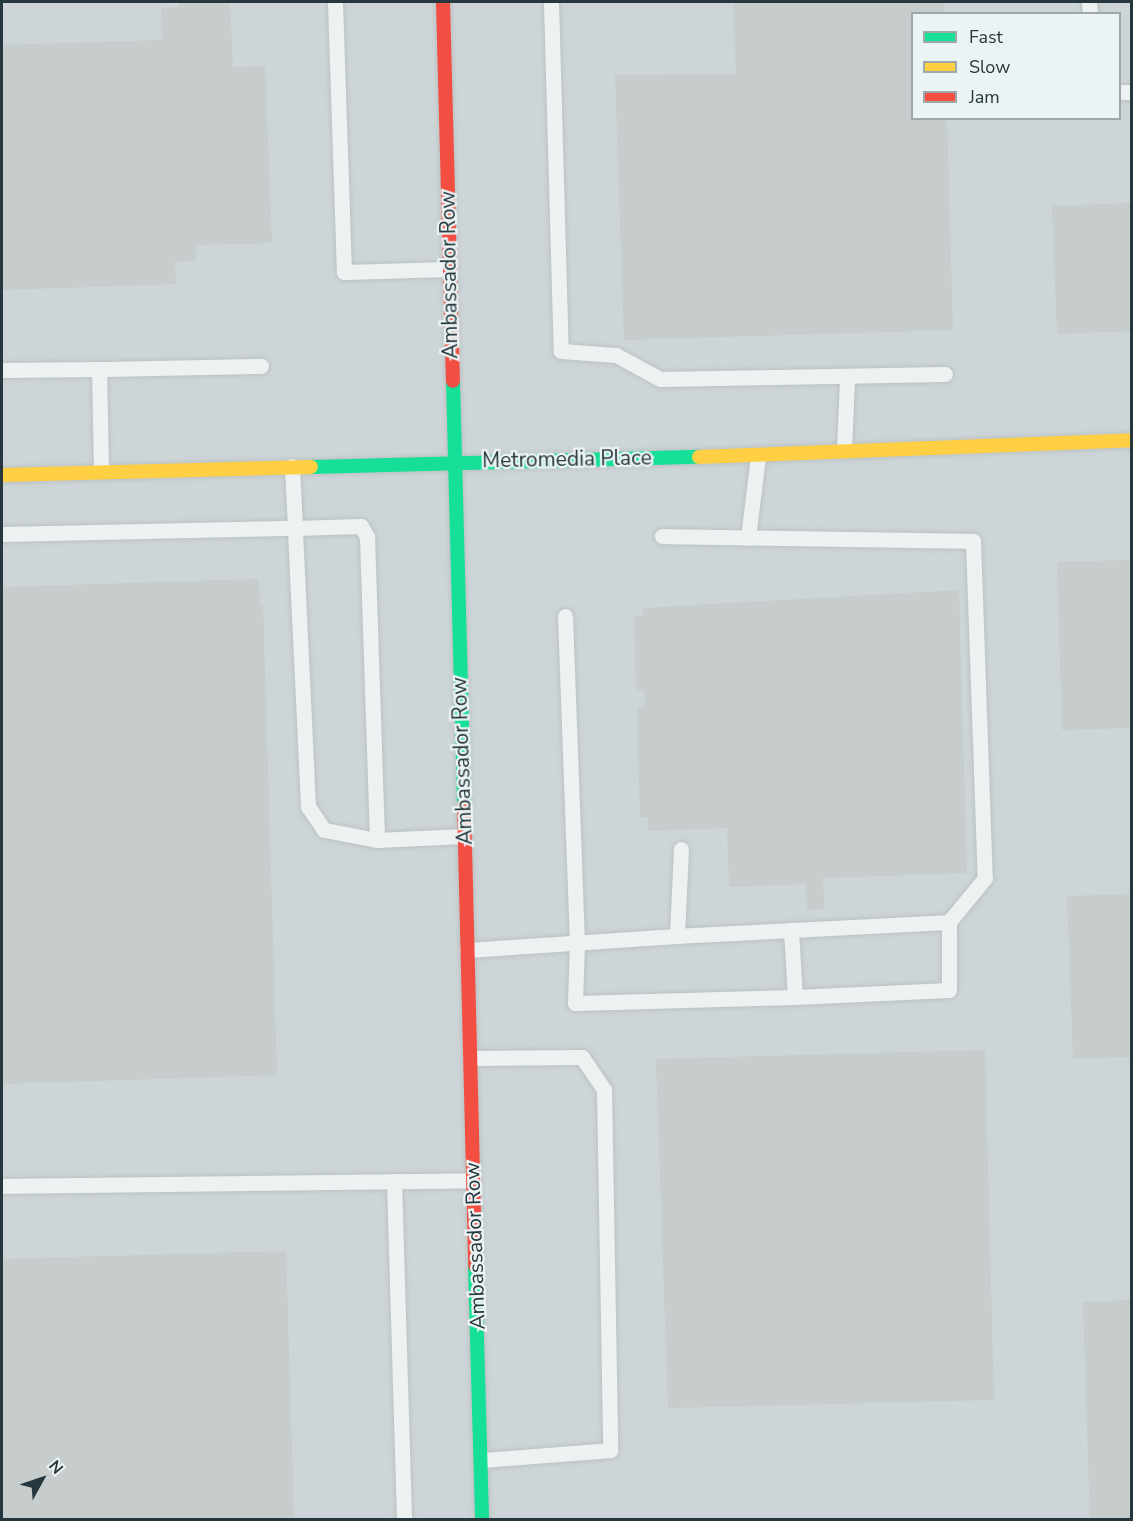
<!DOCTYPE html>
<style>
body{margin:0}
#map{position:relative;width:1133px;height:1521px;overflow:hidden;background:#dfe4e4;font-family:"Nunito Sans",sans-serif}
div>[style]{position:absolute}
.built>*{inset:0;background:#cdd5d8}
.building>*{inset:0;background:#c7cccc}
.roads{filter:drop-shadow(0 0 2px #bdc2c2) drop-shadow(0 0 2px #bdc2c2)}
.lane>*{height:15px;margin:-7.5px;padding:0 7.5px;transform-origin:7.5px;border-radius:7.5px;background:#eef1f1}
.fast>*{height:14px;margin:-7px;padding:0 7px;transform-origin:7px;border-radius:7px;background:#16e098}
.slow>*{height:14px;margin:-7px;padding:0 7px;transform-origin:7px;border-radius:7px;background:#ffcf43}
.jam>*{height:14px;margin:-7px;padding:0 7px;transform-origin:7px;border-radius:7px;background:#f24e42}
span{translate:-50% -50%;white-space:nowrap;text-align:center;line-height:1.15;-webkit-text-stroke:4.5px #ecf3f4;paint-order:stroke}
.street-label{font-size:21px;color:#26383d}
.frame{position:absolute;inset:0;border:3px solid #26383d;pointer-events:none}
.legend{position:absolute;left:911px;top:12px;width:210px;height:108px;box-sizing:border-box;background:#ecf3f4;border:2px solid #9da8ab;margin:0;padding:8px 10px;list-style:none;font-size:18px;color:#26383d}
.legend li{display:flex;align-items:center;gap:12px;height:30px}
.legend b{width:30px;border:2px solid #9da8ab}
.north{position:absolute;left:12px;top:1449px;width:60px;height:60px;-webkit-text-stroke:4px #ecf3f4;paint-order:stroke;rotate:50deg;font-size:16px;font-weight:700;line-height:24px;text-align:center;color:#26383d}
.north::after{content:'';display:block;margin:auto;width:21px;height:27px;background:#26383d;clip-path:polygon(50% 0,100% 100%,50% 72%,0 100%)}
</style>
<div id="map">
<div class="built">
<div style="clip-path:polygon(evenodd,2px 2px,1131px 2px,1131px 1519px,2px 1519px,2px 2px,912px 14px,1120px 14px,1120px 118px,912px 118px,912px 14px)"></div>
</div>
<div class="building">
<div style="clip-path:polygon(178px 2px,230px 2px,233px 67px,265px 66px,272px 243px,195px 245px,196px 261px,175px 262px,176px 284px,3px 290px,2px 45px,162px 40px,161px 8px,179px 7px)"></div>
<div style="clip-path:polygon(733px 2px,944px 2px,944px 14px,912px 14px,912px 118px,947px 118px,953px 330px,624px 340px,615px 75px,736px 74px)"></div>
<div style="clip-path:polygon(1132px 203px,1132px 331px,1057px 334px,1052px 206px)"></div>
<div style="clip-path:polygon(1132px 560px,1132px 728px,1062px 730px,1057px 562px)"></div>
<div style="clip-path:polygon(259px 579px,260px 605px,263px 604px,277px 1075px,2px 1084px,2px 587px)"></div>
<div style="clip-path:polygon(959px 590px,967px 873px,823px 878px,824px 909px,807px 910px,806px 884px,729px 887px,727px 828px,648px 831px,648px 817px,640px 818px,637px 707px,645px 707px,644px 690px,636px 690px,634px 616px,643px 616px,643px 608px)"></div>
<div style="clip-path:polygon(1132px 894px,1132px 1057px,1073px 1059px,1067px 896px)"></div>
<div style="clip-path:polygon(985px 1050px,994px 1400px,668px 1408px,656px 1059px)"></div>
<div style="clip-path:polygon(286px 1251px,294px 1520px,2px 1520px,2px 1259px)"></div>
<div style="clip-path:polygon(1132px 1300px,1132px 1520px,1090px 1520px,1083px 1302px)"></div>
</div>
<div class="roads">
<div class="lane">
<div style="left:335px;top:2px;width:270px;rotate:88.1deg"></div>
<div style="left:344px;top:272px;width:105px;rotate:-1.6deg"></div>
<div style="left:551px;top:2px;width:349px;rotate:88.4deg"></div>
<div style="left:561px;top:351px;width:55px;rotate:4.2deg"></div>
<div style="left:616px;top:355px;width:50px;rotate:28.6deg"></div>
<div style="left:660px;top:379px;width:285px;rotate:-1deg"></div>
<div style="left:1089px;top:2px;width:12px;rotate:85deg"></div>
<div style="left:1120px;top:92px;width:12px"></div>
<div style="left:2px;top:370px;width:97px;rotate:-0.6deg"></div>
<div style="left:844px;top:449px;width:70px;rotate:-87.5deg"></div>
<div style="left:101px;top:471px;width:102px;rotate:-91.1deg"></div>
<div style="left:99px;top:369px;width:162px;rotate:-1.1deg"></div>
<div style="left:2px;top:534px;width:293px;rotate:-1.2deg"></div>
<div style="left:295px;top:528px;width:66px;rotate:-1.7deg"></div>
<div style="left:361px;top:526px;width:13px;rotate:61deg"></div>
<div style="left:367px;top:537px;width:303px;rotate:88.1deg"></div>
<div style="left:377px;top:840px;width:54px;rotate:-169.3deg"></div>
<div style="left:324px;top:830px;width:29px;rotate:-124deg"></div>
<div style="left:308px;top:806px;width:278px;rotate:-92.7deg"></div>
<div style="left:295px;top:528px;width:62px;rotate:-92.8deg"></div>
<div style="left:662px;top:536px;width:311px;rotate:0.9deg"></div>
<div style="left:973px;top:541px;width:337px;rotate:88deg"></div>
<div style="left:985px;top:878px;width:57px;rotate:129.3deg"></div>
<div style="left:949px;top:922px;width:272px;rotate:177.1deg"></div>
<div style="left:748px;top:538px;width:83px;rotate:-83deg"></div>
<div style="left:565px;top:616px;width:327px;rotate:87.9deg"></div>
<div style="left:577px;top:943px;width:60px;rotate:91.9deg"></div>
<div style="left:575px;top:1003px;width:220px;rotate:-1.6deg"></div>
<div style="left:377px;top:840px;width:87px;rotate:-2.6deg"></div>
<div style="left:791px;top:930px;width:67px;rotate:86.6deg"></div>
<div style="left:795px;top:997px;width:154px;rotate:-2.6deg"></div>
<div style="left:949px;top:990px;width:68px;rotate:-90deg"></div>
<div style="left:467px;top:950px;width:210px;rotate:-3.8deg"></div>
<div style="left:677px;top:936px;width:87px;rotate:-87.4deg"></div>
<div style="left:470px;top:1058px;width:112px;rotate:-0.5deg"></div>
<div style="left:582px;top:1057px;width:40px;rotate:56deg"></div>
<div style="left:604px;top:1090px;width:360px;rotate:89deg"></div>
<div style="left:610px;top:1450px;width:128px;rotate:175.5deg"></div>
<div style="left:394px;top:1181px;width:339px;rotate:88.3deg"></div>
<div style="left:2px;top:1186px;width:471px;rotate:-0.7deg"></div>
</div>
<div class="fast">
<div style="left:453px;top:381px;width:424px;rotate:88.5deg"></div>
<div style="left:311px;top:467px;width:388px;rotate:-1.5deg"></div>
<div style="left:475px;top:1266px;width:254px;rotate:88.4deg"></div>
</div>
<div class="slow">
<div style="left:699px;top:457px;width:433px;rotate:-2.2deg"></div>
<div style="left:2px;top:475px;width:309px;rotate:-1.5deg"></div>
</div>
<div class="jam">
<div style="left:443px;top:2px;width:379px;rotate:88.5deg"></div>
<div style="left:464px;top:805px;width:461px;rotate:88.6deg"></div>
</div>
</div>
<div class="street-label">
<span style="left:449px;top:275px;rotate:-91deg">Ambassador Row</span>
<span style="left:567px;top:459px;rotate:-1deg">Metromedia Place</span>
<span style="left:462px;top:761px;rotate:-92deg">Ambassador Row</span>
<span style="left:475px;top:1246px;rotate:-92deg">Ambassador Row</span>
</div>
<div class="frame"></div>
<ul class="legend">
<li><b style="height:8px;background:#16e098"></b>Fast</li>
<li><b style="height:8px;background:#ffcf43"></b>Slow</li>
<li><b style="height:8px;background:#f24e42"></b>Jam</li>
</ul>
<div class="north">N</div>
</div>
